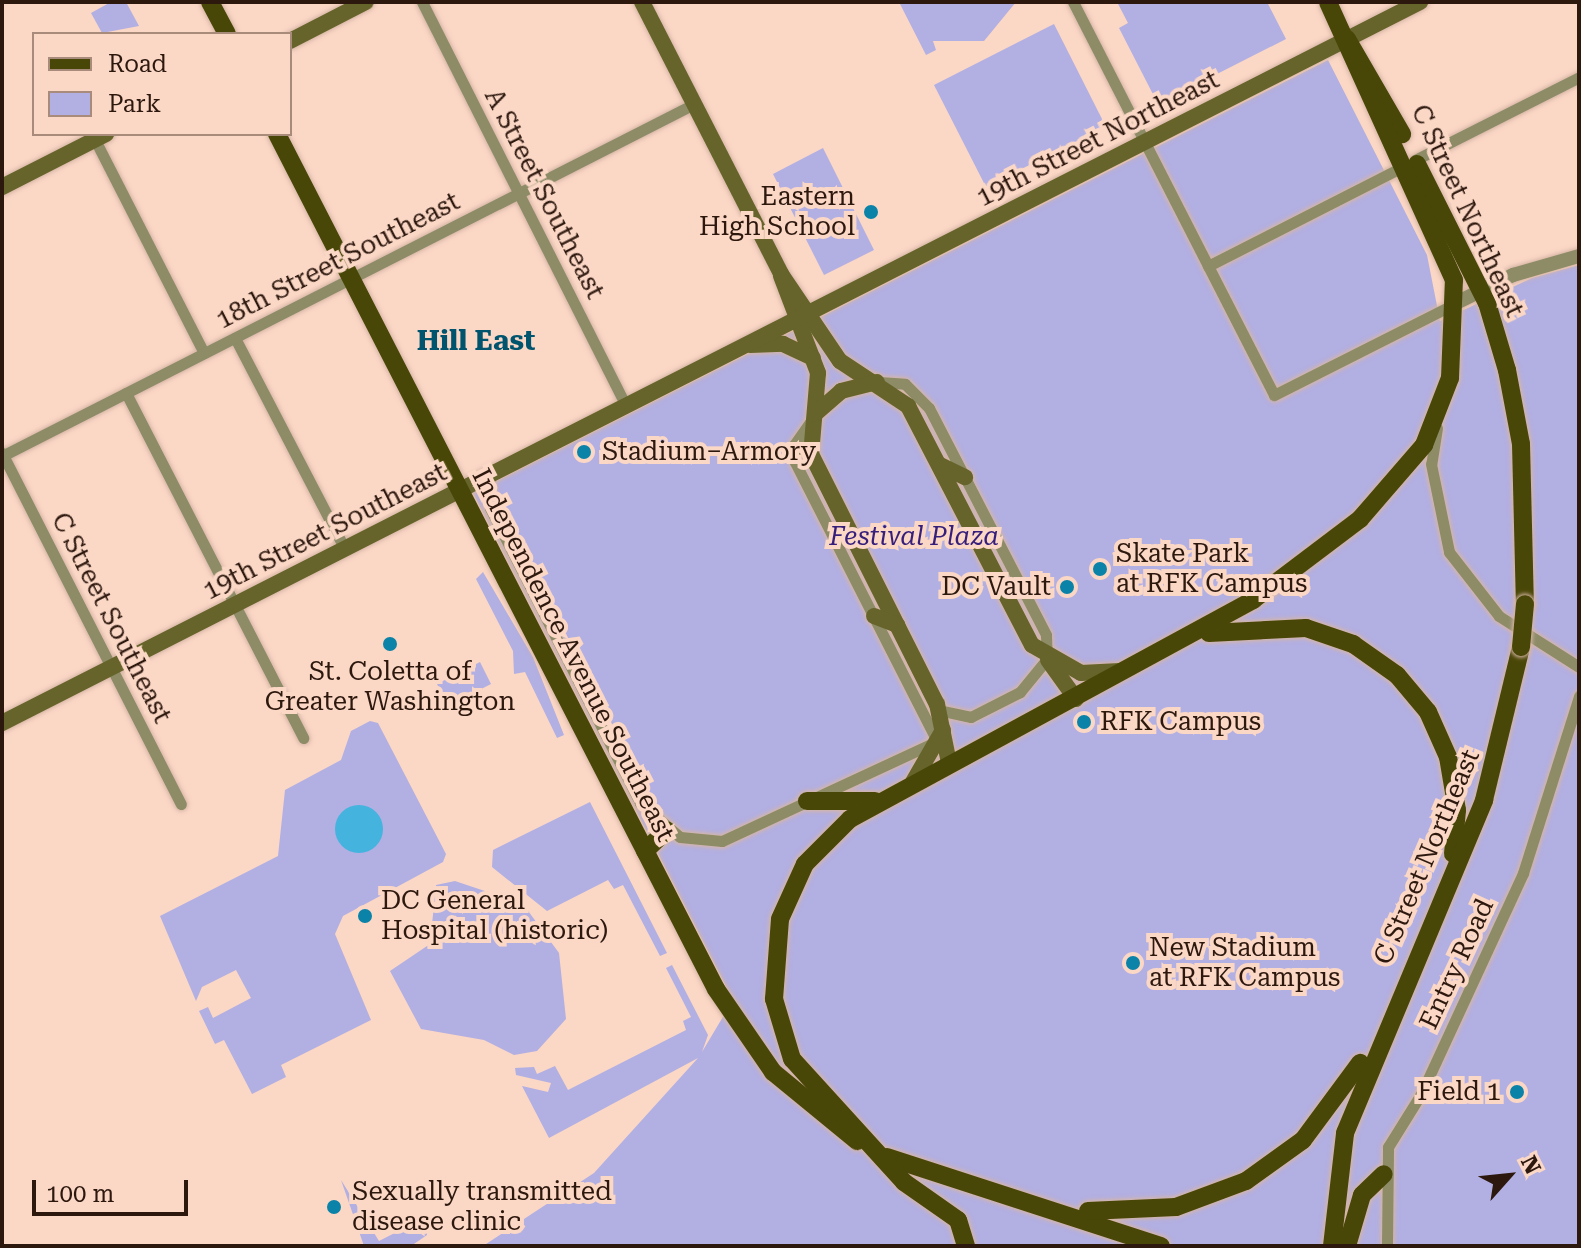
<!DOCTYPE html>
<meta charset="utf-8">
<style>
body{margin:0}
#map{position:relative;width:1581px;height:1248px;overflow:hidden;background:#fbd7c6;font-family:"Roboto Serif",serif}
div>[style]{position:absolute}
.green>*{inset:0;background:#b2afe2}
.water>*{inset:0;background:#44b3de}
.round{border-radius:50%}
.roads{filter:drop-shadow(0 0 2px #d6b5a5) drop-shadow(0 0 2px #d6b5a5)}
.minor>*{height:11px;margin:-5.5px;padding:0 5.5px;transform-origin:5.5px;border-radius:5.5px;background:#8d8c67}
.tertiary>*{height:14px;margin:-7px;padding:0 7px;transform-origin:7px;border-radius:7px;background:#8d8c67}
.secondary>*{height:16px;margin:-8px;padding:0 8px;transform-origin:8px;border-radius:8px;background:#66642a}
.primary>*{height:18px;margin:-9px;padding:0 9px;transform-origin:9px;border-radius:9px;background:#494707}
.bridges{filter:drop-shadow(0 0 2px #d6b5a5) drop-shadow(0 0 2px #d6b5a5)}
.primary-bridge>*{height:18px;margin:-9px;padding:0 9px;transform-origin:9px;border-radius:9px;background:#494707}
.dots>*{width:22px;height:22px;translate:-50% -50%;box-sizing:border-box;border:4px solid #fbd7c6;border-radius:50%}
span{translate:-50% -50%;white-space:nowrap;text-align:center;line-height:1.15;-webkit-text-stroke:8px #fbd7c6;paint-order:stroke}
.street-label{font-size:26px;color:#2d180e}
.poi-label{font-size:26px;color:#2d180e}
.right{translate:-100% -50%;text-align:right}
.left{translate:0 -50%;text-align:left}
.park-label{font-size:26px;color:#361e7b;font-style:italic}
.neighbourhood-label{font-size:28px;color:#01546d;font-weight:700}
.frame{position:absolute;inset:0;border:4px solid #2d180e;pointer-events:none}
.legend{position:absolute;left:32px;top:32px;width:260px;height:104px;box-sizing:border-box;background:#fbd7c6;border:2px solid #a98b7c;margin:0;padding:10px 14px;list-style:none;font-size:24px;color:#2d180e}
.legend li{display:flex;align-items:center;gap:16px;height:40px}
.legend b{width:40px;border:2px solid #a98b7c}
.north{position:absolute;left:1469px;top:1136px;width:80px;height:80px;-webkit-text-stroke:6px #fbd7c6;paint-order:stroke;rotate:63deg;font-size:22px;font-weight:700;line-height:32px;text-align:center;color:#2d180e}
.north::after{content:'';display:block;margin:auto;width:28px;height:36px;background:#2d180e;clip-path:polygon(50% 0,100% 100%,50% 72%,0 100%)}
.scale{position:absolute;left:32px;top:1180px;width:156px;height:36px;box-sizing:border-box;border:4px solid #2d180e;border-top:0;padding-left:10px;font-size:24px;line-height:28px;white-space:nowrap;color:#2d180e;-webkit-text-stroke:6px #fbd7c6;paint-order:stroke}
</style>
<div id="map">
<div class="green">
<div style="clip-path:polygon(111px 2px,126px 2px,139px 26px,102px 33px,91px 13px)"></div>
<div style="clip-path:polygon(899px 2px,1016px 2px,984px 41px,933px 41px,936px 50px,926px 55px)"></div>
<div style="clip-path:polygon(1117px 2px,1267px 2px,1286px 39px,1158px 104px,1119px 28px,1128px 23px)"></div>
<div style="clip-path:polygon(1054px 24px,1102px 119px,1099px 130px,986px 187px,934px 85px)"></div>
<div style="clip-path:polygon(1328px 60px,1427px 255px,1440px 321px,1532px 278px,1579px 265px,1579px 1246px,483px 1246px,594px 1173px,698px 1058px,549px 1138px,522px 1086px,548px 1092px,551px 1083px,516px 1075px,515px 1068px,534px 1067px,537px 1074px,555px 1066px,568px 1090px,686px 1030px,683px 1021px,691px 1017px,666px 968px,672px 965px,708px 1035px,702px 1052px,733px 1000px,473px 493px)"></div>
<div style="clip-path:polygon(823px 148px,874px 250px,824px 275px,773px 174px)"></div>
<div style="clip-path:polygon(483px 572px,533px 657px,564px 735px,557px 738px,525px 672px,514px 674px,513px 651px,476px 579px)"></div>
<div style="clip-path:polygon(480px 662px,491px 684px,448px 706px,437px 684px)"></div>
<div style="clip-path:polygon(370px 721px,378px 723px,446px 854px,443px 862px,343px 916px,335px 934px,371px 1020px,281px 1065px,286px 1077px,252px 1094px,224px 1040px,215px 1044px,199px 1011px,208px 1007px,213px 1018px,251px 998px,236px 970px,202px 987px,196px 1001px,160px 916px,278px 856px,285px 790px,341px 760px,351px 731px)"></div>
<div style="clip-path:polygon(590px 802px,667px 953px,660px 956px,623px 885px,614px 889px,608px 880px,547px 911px,492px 867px,493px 850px)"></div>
<div style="clip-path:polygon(455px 881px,523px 904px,559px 953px,566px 1019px,537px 1051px,514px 1055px,484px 1040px,421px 1029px,390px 971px,430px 944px,436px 885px)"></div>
<div style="clip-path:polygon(341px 1180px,379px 1241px,428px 1216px,427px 1235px,411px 1246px,364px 1246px)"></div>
</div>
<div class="water">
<div class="round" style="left:335px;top:805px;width:48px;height:48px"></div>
</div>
<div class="roads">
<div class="minor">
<div style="left:422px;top:2px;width:452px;rotate:63.2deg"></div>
<div style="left:1073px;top:2px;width:441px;rotate:62.9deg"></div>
<div style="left:1274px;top:395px;width:204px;rotate:-26.8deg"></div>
<div style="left:95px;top:140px;width:239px;rotate:62.9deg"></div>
<div style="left:1415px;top:160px;width:184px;rotate:-26.8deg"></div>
<div style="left:1208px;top:266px;width:220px;rotate:-27deg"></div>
<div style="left:235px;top:338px;width:238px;rotate:62.5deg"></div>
<div style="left:879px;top:382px;width:26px;rotate:4deg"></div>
<div style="left:905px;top:384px;width:34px;rotate:45deg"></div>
<div style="left:929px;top:408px;width:255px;rotate:62.7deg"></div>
<div style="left:1046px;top:635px;width:24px;rotate:88deg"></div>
<div style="left:1047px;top:659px;width:43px;rotate:129.3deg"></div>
<div style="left:1020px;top:692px;width:55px;rotate:153deg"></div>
<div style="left:971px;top:717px;width:33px;rotate:-168deg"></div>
<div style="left:126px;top:393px;width:388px;rotate:62.8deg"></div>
<div style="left:1437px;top:428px;width:36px;rotate:99deg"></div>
<div style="left:1431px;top:464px;width:90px;rotate:78.4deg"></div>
<div style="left:1449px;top:552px;width:81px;rotate:52deg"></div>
<div style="left:1499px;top:616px;width:95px;rotate:32.5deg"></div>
<div style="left:2px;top:453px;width:394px;rotate:63deg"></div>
<div style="left:2px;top:456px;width:776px;rotate:-26.96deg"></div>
<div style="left:489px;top:475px;width:33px;rotate:88deg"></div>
<div style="left:490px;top:508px;width:331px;rotate:63deg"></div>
<div style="left:640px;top:803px;width:52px;rotate:40.4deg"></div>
<div style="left:680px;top:837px;width:42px;rotate:5.4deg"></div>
<div style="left:722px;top:841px;width:237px;rotate:-24.9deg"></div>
<div style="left:937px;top:741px;width:313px;rotate:-117deg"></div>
<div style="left:795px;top:462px;width:17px;rotate:-93deg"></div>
<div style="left:794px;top:445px;width:32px;rotate:-55deg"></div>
<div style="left:1387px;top:1246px;width:99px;rotate:-89.4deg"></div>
<div style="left:1388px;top:1147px;width:62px;rotate:-58.1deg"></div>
<div style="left:1421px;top:1094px;width:243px;rotate:-65.2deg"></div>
<div style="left:1523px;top:873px;width:186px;rotate:-72.4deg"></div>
</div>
<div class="tertiary">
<div style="left:1456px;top:303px;width:64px;rotate:-26.2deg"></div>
<div style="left:1513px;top:275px;width:69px;rotate:-16.1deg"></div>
</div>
<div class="secondary">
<div style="left:642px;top:2px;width:305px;rotate:62.9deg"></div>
<div style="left:781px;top:274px;width:105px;rotate:55.9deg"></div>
<div style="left:840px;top:361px;width:82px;rotate:33.5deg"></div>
<div style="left:908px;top:406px;width:269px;rotate:62.6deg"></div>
<div style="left:1032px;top:645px;width:56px;rotate:29.7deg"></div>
<div style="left:1081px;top:673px;width:39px;rotate:-3deg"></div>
<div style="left:290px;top:41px;width:85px;rotate:-27.2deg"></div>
<div style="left:2px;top:187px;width:117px;rotate:-27deg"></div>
<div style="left:781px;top:276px;width:104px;rotate:69.1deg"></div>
<div style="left:818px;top:373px;width:81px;rotate:94.9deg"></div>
<div style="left:811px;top:454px;width:280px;rotate:63.3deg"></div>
<div style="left:937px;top:704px;width:60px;rotate:78.5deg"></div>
<div style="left:750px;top:345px;width:33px;rotate:-2deg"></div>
<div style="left:783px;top:344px;width:33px;rotate:25deg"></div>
<div style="left:815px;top:414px;width:35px;rotate:-41deg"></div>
<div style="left:841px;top:391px;width:37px;rotate:-14deg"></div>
<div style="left:940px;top:465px;width:28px;rotate:26deg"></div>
<div style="left:874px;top:616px;width:25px;rotate:21deg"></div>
<div style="left:1048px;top:660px;width:48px;rotate:54.3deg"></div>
<div style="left:2px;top:723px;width:1591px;rotate:-26.95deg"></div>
<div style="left:913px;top:782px;width:60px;rotate:-60deg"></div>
</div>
<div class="primary">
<div style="left:210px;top:2px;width:36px;rotate:62deg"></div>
<div style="left:1347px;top:39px;width:110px;rotate:59.9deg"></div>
<div style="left:277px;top:134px;width:961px;rotate:62.82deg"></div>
<div style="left:716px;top:989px;width:101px;rotate:55.5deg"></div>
<div style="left:773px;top:1072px;width:109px;rotate:39.4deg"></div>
<div style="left:1417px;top:164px;width:156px;rotate:63.3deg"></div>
<div style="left:1487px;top:303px;width:70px;rotate:73.4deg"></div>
<div style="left:1507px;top:370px;width:75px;rotate:79.3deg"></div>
<div style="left:1521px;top:444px;width:160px;rotate:88.6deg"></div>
<div style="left:1209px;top:633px;width:97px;rotate:-3deg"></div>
<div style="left:1306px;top:628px;width:50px;rotate:18.8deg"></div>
<div style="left:1353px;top:644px;width:54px;rotate:35.2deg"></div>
<div style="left:1397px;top:675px;width:48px;rotate:50deg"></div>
<div style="left:1428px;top:712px;width:49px;rotate:66deg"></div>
<div style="left:1448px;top:757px;width:54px;rotate:80.4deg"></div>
<div style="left:1457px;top:810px;width:44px;rotate:95.2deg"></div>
<div style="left:807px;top:801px;width:68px"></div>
<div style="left:645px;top:851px;width:30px;rotate:-44deg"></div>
<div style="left:887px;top:1157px;width:288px;rotate:18deg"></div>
<div style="left:1088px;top:1211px;width:88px;rotate:-2.6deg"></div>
<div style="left:1176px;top:1207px;width:75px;rotate:-20.4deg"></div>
<div style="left:1246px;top:1181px;width:70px;rotate:-35.7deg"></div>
<div style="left:1303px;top:1140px;width:96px;rotate:-53.5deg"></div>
<div style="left:966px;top:1246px;width:27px;rotate:-107deg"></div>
<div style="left:958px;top:1220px;width:66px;rotate:-144.9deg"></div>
<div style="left:904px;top:1182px;width:166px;rotate:-132.3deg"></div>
<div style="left:792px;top:1059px;width:63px;rotate:-106.7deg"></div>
<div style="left:774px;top:999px;width:80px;rotate:-85.7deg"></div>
<div style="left:780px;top:919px;width:60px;rotate:-65.6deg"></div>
<div style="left:805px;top:864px;width:64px;rotate:-45deg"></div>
<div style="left:850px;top:819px;width:459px;rotate:-28.5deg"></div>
<div style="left:1253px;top:600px;width:134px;rotate:-37.1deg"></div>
<div style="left:1360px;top:519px;width:98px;rotate:-49.1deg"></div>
<div style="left:1424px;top:445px;width:72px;rotate:-68.8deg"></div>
<div style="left:1450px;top:378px;width:98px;rotate:-87.7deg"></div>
<div style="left:1454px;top:280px;width:305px;rotate:-114.4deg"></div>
<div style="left:1332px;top:1246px;width:114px;rotate:-83.4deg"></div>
<div style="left:1345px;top:1133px;width:361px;rotate:-67.3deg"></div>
<div style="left:1484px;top:800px;width:157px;rotate:-76.4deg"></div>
<div style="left:1347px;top:1246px;width:53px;rotate:-73.6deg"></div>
<div style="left:1362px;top:1195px;width:30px;rotate:-44deg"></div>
</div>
</div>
<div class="bridges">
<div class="primary-bridge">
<div style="left:1521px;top:647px;width:43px;rotate:-84.7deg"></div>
</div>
</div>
<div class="dots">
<div style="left:871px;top:212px;background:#0b83a8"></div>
<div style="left:584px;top:452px;background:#0b83a8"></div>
<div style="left:1100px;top:569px;background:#0b83a8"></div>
<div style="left:1067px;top:587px;background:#0b83a8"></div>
<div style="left:390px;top:644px;background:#0b83a8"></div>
<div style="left:1084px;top:722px;background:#0b83a8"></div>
<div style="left:365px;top:916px;background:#0b83a8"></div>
<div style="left:1133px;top:963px;background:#0b83a8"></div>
<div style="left:1517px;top:1092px;background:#0b83a8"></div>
<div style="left:334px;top:1207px;background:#0b83a8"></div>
</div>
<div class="street-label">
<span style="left:1098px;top:139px;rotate:-27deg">19th Street Northeast</span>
<span style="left:544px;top:194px;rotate:63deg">A Street Southeast</span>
<span style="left:1467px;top:211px;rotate:65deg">C Street Northeast</span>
<span style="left:338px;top:261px;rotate:-27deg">18th Street Southeast</span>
<span style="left:325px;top:532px;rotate:-27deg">19th Street Southeast</span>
<span style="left:111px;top:618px;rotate:63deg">C Street Southeast</span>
<span style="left:573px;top:655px;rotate:63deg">Independence Avenue Southeast</span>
<span style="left:1427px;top:857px;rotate:-67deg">C Street Northeast</span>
<span style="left:1457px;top:964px;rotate:-65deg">Entry Road</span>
</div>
<div class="poi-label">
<span class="right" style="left:855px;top:212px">Eastern<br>High School</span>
<span class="left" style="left:602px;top:452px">Stadium–Armory</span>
<span class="left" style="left:1116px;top:569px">Skate Park<br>at RFK Campus</span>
<span class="right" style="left:1051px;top:587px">DC Vault</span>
<span style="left:390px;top:687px">St. Coletta of<br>Greater Washington</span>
<span class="left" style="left:1100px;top:722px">RFK Campus</span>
<span class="left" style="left:381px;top:916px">DC General<br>Hospital (historic)</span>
<span class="left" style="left:1149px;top:963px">New Stadium<br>at RFK Campus</span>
<span class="right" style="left:1501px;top:1092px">Field 1</span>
<span class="left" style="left:352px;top:1207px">Sexually transmitted<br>disease clinic</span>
</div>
<div class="park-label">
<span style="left:914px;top:537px">Festival Plaza</span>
</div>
<div class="neighbourhood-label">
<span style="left:476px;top:341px">Hill East</span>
</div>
<div class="frame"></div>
<ul class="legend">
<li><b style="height:10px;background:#494707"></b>Road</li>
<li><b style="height:22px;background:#b2afe2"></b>Park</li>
</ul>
<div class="north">N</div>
<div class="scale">100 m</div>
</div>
